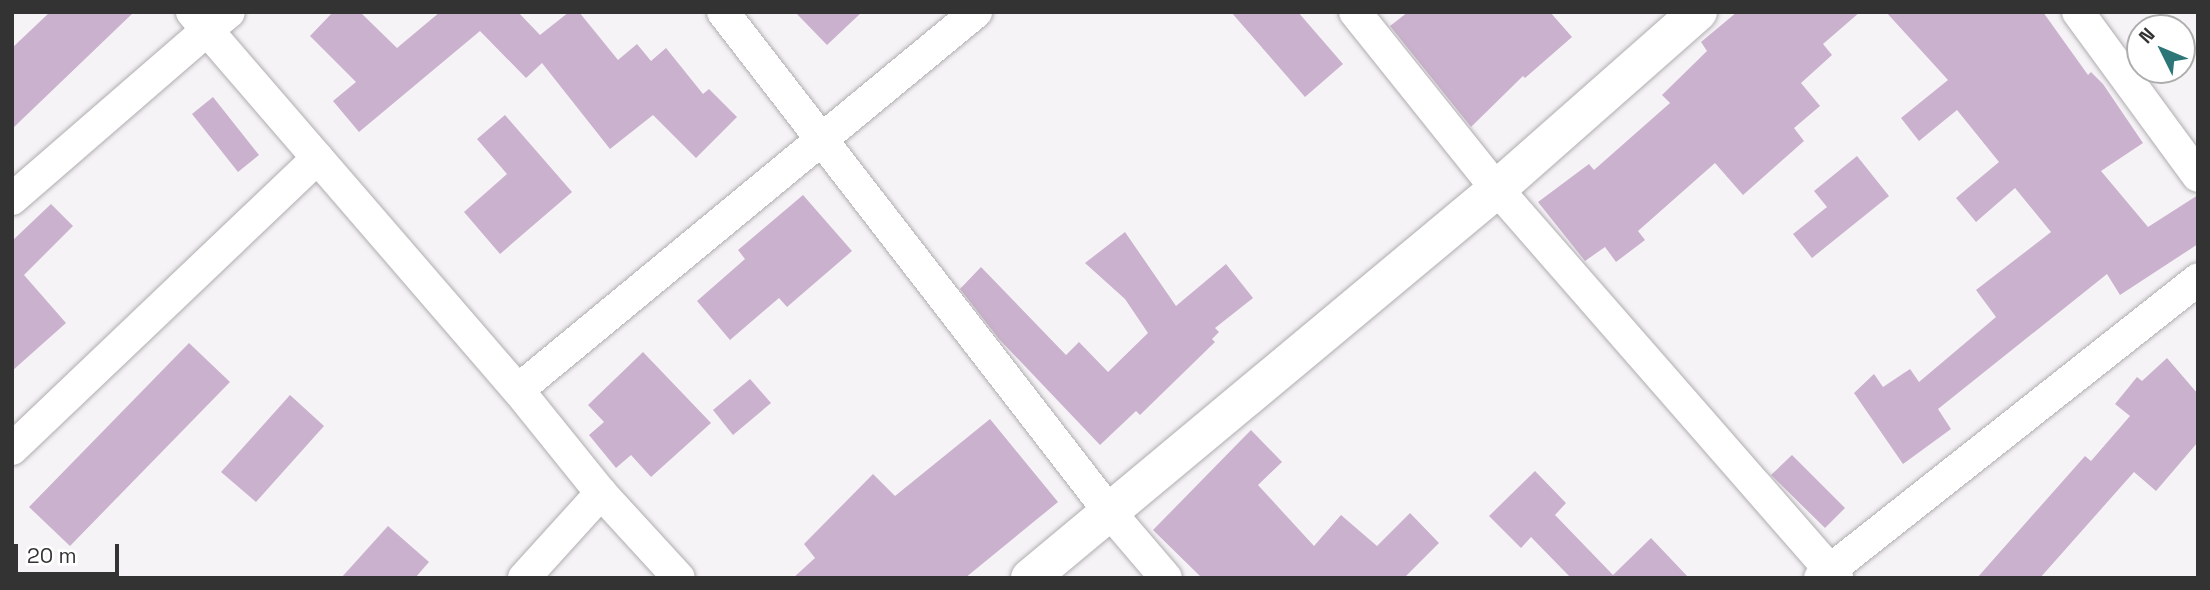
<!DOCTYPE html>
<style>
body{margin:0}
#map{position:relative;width:2210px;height:590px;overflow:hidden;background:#f6f3f7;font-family:"Space Grotesk",sans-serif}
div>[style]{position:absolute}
.building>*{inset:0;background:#cab1cd}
.roads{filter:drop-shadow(0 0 2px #b0adb0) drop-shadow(0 0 2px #b0adb0)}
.minor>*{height:32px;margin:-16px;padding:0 16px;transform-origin:16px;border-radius:16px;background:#fff}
.tertiary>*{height:38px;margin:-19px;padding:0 19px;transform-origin:19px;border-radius:19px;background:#fff}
span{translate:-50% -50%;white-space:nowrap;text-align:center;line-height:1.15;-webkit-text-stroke:5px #fff;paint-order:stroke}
.frame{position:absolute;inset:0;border:14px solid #343334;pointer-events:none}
.north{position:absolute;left:2126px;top:14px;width:70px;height:70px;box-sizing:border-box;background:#fff;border:2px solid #aeadae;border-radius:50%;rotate:313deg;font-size:19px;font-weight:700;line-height:28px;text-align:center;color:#343334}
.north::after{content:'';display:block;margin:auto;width:24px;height:32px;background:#2c7678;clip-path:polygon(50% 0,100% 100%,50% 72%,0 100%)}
.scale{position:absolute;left:14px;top:544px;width:105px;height:32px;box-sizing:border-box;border:4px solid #343334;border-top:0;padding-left:9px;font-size:21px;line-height:24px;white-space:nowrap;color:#343334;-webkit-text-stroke:5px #fff;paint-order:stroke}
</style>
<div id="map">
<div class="building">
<div style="clip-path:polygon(50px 12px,134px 12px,12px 129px,12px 48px)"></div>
<div style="clip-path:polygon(333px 12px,360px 12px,397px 48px,440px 12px,518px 12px,540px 35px,569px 12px,579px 12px,618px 60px,637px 44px,651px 61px,666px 48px,703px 94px,709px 89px,737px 117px,696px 158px,653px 115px,610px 149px,542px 63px,526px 78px,480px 31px,359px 132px,333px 101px,356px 82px,310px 36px)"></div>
<div style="clip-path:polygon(795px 12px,862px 12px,827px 45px)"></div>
<div style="clip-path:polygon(1231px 12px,1298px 12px,1343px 64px,1305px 97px)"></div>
<div style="clip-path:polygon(1408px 12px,1550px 12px,1572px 37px,1525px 78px,1523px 76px,1471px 127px,1390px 26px)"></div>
<div style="clip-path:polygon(1737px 12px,1860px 12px,1823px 44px,1832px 55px,1801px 83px,1820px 106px,1794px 128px,1804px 141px,1743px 195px,1715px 163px,1638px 231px,1645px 240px,1616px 262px,1605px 247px,1585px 261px,1538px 202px,1589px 164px,1594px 170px,1670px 103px,1662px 95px,1707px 51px,1701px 42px)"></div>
<div style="clip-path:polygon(1886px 12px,2043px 12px,2088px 75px,2091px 72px,2103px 84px,2143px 143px,2101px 171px,2148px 227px,2198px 195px,2198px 244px,2120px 295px,2107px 274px,1938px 409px,1951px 429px,1903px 464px,1854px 393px,1874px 374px,1883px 387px,1910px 369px,1919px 382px,1996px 317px,1976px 290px,2051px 232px,2015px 188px,1976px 222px,1956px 198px,1999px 162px,1957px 110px,1919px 141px,1901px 118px,1948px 80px)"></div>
<div style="clip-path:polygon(213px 97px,259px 155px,238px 172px,192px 114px)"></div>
<div style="clip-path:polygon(505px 115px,572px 192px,500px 254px,464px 212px,507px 174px,477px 139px)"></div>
<div style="clip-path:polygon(1857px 156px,1889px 196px,1812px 258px,1793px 234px,1827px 207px,1814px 191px)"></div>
<div style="clip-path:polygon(803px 195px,852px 251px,787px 307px,779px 298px,730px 340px,697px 301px,745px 259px,738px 250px)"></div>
<div style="clip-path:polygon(51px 204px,73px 226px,24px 275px,66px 323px,12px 371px,12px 241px)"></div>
<div style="clip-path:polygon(1125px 232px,1176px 306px,1226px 264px,1253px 298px,1215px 328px,1219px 332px,1212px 339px,1215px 342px,1140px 415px,1136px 411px,1100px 445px,999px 339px,960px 289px,981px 267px,1066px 355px,1079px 342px,1108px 372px,1148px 333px,1125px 299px,1085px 263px)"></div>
<div style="clip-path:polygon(189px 343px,230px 382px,70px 546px,29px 507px)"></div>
<div style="clip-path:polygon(643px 352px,711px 423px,651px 477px,631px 455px,616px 468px,589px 435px,604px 422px,588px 405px)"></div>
<div style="clip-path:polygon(2167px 358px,2198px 394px,2198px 442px,2156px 491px,2134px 472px,2040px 578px,1977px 578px,2085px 456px,2091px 461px,2130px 416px,2115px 404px,2137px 377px,2142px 381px)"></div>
<div style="clip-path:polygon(750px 379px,771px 403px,733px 435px,713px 410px)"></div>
<div style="clip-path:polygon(290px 395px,324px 426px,256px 502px,221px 472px)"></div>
<div style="clip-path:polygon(990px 419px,1058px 502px,965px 578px,793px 578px,815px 558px,804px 544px,873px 474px,895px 496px)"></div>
<div style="clip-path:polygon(1251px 430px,1282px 462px,1258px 485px,1314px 546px,1341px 515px,1377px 546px,1410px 513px,1439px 543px,1404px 578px,1202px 578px,1153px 530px)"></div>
<div style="clip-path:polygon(1792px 455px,1845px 508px,1825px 528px,1771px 475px)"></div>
<div style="clip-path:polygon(1535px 471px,1566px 503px,1555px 515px,1613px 575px,1651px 538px,1689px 578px,1571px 578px,1531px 537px,1521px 548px,1489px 516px)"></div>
<div style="clip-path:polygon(388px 526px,429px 562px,415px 578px,341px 578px)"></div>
</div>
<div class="roads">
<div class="minor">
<div style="left:192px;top:12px;width:23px;rotate:50deg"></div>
<div style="left:207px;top:30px;width:28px;rotate:-39deg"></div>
<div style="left:723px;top:12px;width:629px;rotate:52.29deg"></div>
<div style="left:1108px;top:510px;width:89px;rotate:49.5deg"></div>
<div style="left:1355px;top:12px;width:227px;rotate:51.3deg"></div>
<div style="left:1497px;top:189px;width:517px;rotate:48.85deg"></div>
<div style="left:2078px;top:12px;width:203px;rotate:53.8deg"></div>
<div style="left:12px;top:199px;width:258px;rotate:-40.9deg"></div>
<div style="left:207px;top:30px;width:476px;rotate:49.2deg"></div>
<div style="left:518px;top:390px;width:132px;rotate:51.1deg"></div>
<div style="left:601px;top:493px;width:115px;rotate:47.5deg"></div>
<div style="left:518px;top:390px;width:594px;rotate:-39.53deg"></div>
<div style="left:12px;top:449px;width:422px;rotate:-43.6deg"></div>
<div style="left:524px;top:578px;width:115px;rotate:-47.8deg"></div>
<div style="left:1820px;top:578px;width:482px;rotate:-38.3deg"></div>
</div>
<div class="tertiary">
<div style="left:1030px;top:578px;width:608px;rotate:-39.79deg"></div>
<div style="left:1497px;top:189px;width:268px;rotate:-41.4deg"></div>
</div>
</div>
<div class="frame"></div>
<div class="north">N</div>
<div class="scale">20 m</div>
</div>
